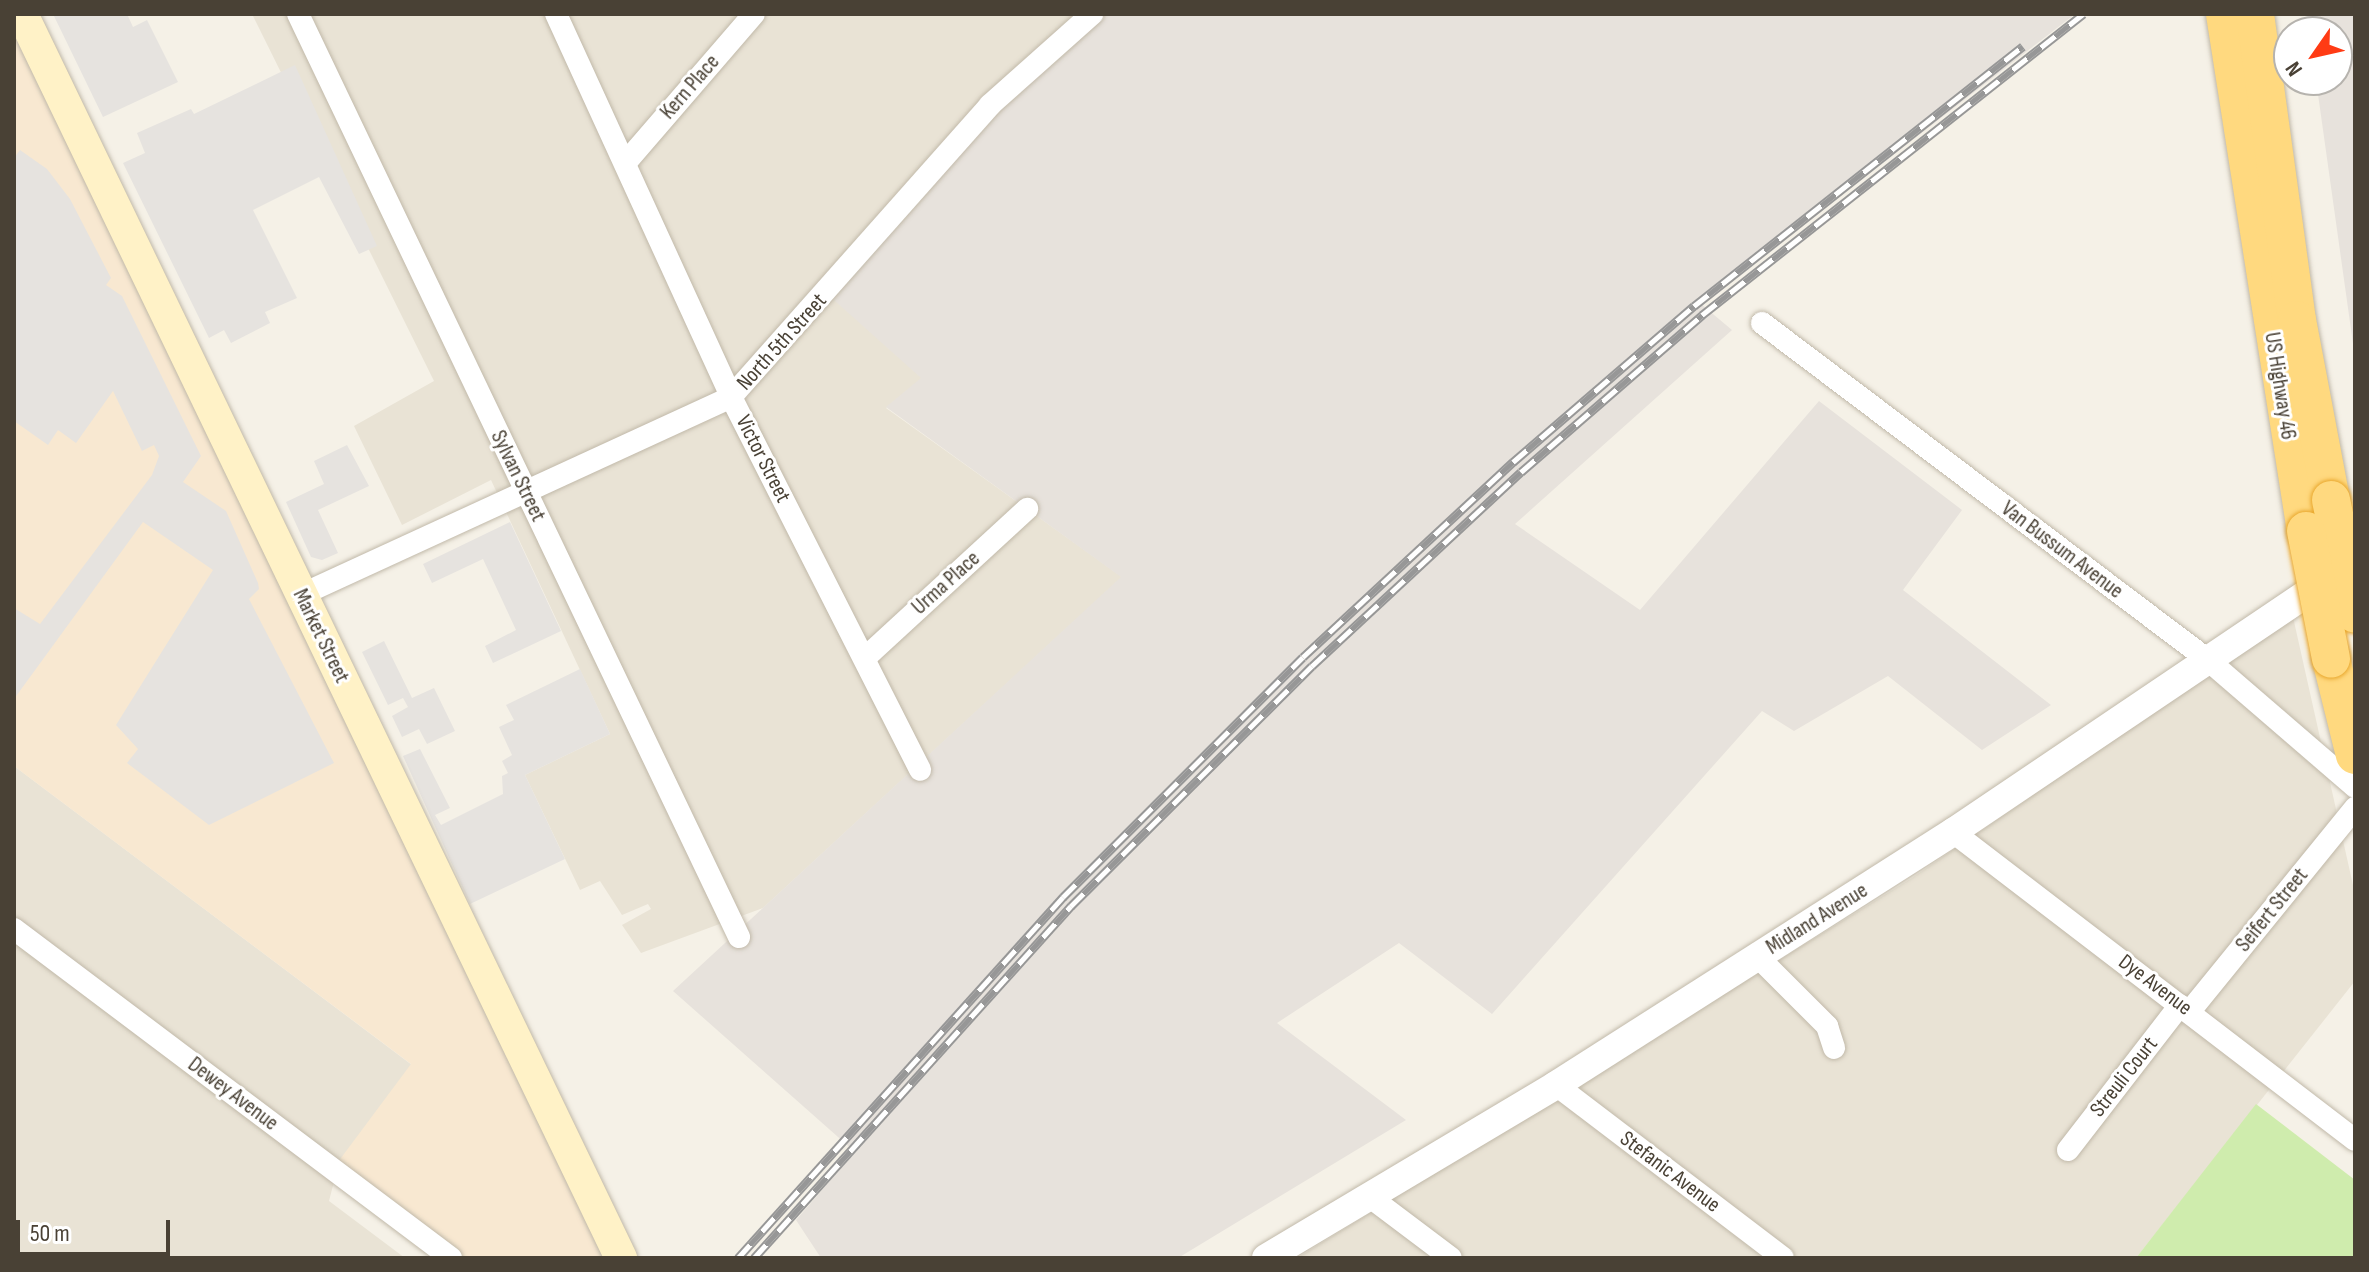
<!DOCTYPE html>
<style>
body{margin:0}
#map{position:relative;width:2369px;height:1272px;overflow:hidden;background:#f5f1e7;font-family:"Sofia Sans Condensed",sans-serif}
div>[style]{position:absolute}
.residential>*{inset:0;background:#e9e3d5}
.commercial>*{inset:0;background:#f8e8d1}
.industrial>*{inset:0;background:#e7e2dc}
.green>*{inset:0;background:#cfecad}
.parking>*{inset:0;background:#e6e3df}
.roads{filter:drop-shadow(0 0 2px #c1b9a9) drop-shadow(0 0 2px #c1b9a9)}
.minor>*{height:22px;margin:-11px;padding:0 11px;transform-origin:11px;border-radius:11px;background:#fff}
.tertiary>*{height:28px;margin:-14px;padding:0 14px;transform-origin:14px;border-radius:14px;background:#fff}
.secondary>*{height:32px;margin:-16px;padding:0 16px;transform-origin:16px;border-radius:16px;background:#fff2c7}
.trunk>*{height:38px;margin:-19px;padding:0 19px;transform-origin:19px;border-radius:19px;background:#ffd97f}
.rail>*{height:9px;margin-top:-4.5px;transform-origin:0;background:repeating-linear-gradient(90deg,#fff 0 18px,#979797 0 36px);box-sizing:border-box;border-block:2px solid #979797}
.bridges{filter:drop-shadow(0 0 2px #e9a72d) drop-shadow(0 0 2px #e9a72d)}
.trunk-bridge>*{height:38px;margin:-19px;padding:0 19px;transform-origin:19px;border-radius:19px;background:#ffd97f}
span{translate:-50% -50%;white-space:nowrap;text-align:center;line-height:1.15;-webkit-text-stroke:6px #fff;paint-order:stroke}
.street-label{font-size:22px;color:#494135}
.frame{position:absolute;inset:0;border:16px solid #494135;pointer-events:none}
.north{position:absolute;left:2273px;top:16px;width:80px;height:80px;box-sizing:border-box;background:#fff;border:2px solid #b6b3ae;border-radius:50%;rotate:236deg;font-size:22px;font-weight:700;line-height:32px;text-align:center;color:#494135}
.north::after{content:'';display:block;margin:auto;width:28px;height:36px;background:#ff3b14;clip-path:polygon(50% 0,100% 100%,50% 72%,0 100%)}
.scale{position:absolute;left:16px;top:1220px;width:154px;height:36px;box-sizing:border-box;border:4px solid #494135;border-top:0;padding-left:10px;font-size:24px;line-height:28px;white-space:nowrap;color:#494135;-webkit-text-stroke:6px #fff;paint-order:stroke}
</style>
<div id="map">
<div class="residential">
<div style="clip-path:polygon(252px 14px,1080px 14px,921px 379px,886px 408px,1122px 577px,763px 908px,641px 953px,622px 925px,651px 909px,648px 904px,622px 915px,600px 881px,580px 890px,525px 775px,610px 734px,491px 480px,402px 525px,354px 426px,434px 381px)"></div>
<div style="clip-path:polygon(2293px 617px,2355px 894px,2355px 981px,2136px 1258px,1297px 1258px,1912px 878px)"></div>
<div style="clip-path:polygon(14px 766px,412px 1065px,339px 1162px,329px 1201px,405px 1258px,14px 1258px)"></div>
</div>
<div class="commercial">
<div style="clip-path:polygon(14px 20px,611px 1258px,462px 1258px,338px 1162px,411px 1064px,14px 766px)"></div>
</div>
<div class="industrial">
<div style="clip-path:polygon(1080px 14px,2075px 14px,1701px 304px,1732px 330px,1515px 524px,1640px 610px,1819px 401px,1962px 510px,1903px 590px,2051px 705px,1982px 750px,1888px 676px,1794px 731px,1762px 711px,1492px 1014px,1399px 943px,1277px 1023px,1406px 1120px,1178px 1258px,821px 1258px,796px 1220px,855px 1152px,673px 991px,1121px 577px,886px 407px,921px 378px,825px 292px)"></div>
<div style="clip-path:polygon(2307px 14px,2355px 14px,2355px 358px,2316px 80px,2337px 80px,2337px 32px,2310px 32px)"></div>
</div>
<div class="green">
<div style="clip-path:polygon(2256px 1104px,2355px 1180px,2355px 1258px,2136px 1258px)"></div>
</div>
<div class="parking">
<div style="clip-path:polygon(53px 14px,127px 14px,133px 27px,147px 20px,178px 82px,103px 117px)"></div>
<div style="clip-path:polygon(295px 65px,377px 246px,359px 254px,319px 177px,253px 210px,297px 298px,265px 312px,270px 323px,231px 343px,224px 330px,209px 338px,123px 163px,145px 153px,137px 133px,191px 109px,194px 114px)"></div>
<div style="clip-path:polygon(20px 150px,47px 169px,70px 199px,111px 278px,106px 285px,122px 296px,201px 456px,183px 482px,226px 511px,258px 583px,259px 589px,249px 599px,334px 763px,209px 825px,127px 763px,138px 749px,116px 725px,213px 570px,143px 522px,14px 699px,14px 608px,40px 624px,152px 475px,159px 456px,154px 445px,142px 451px,113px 391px,76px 443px,58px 430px,48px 445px,14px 421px,14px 158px)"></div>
<div style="clip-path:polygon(347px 445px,369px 486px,318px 510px,338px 553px,322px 560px,311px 557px,286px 502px,324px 484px,314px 461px)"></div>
<div style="clip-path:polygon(510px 522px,561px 631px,493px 663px,485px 646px,516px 630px,483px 559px,432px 583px,423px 564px)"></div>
<div style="clip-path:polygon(384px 641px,412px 698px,434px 688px,455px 731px,427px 744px,419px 729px,402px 737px,392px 716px,408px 707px,403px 698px,388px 705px,362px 652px)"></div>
<div style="clip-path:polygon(580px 669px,610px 734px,525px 775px,565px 859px,470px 904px,403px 756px,420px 749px,450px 808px,435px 815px,441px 825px,503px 794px,502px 776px,508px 773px,502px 761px,512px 755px,499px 727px,514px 720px,506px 705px)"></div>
</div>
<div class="roads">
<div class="minor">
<div style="left:298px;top:14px;width:1023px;rotate:64.46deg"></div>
<div style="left:556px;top:14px;width:421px;rotate:65.4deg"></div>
<div style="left:731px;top:397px;width:418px;rotate:63.1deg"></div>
<div style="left:627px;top:161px;width:194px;rotate:-49.2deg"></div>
<div style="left:1762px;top:323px;width:559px;rotate:37.07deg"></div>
<div style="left:2208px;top:660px;width:194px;rotate:40.8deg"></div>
<div style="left:301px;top:595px;width:473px;rotate:-24.7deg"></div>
<div style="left:731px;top:397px;width:390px;rotate:-48.4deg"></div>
<div style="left:990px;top:105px;width:137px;rotate:-41.7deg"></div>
<div style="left:866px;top:657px;width:219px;rotate:-42.6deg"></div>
<div style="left:1953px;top:832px;width:506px;rotate:37.46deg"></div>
<div style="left:14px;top:929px;width:547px;rotate:36.97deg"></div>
<div style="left:1758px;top:957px;width:98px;rotate:45deg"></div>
<div style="left:1827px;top:1026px;width:23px;rotate:72deg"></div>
<div style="left:2190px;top:1011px;width:262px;rotate:-50.9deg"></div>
<div style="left:1556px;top:1085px;width:285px;rotate:37.3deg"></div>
<div style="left:2068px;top:1150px;width:183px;rotate:-52.3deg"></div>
<div style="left:1370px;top:1197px;width:101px;rotate:37deg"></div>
</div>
<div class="tertiary">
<div style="left:1266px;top:1258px;width:338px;rotate:-30.8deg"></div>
<div style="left:1556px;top:1085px;width:471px;rotate:-32.5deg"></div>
<div style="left:1953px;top:832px;width:455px;rotate:-34deg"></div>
</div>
<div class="secondary">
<div style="left:22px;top:14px;width:1381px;rotate:64.29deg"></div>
</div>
<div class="trunk">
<div style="left:2225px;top:14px;width:523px;rotate:81.1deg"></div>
<div style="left:2255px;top:14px;width:309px;rotate:82.2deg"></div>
<div style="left:2297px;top:320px;width:183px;rotate:79.3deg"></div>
<div style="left:2331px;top:659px;width:99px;rotate:76deg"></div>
</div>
</div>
<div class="rail">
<div style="left:738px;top:1258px;width:486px;rotate:-48deg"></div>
<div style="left:1063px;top:897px;width:339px;rotate:-45deg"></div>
<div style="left:1303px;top:657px;width:287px;rotate:-42.9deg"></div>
<div style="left:1513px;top:462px;width:239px;rotate:-40.8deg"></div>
<div style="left:1694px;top:306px;width:419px;rotate:-38.3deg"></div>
<div style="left:754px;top:1258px;width:474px;rotate:-48deg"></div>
<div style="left:1071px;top:906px;width:340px;rotate:-44.9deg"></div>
<div style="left:1312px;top:666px;width:285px;rotate:-42.9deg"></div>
<div style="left:1521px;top:472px;width:240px;rotate:-40.9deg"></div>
<div style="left:1702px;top:315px;width:486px;rotate:-38.3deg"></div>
</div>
<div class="bridges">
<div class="trunk-bridge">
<div style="left:2331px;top:500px;width:116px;rotate:78.1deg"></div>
<div style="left:2306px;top:531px;width:130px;rotate:78.9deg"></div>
</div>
</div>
<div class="street-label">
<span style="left:690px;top:87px;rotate:-49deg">Kern Place</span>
<span style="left:782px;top:342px;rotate:-48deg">North 5th Street</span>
<span style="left:2280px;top:386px;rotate:81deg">US Highway 46</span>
<span style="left:763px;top:459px;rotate:63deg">Victor Street</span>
<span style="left:518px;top:476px;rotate:64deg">Sylvan Street</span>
<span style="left:2062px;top:550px;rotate:37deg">Van Bussum Avenue</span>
<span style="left:946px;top:583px;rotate:-42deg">Urma Place</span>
<span style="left:321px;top:636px;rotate:64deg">Market Street</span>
<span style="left:2272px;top:910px;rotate:-51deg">Seifert Street</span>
<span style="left:1817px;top:919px;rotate:-32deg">Midland Avenue</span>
<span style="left:2155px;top:985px;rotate:37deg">Dye Avenue</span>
<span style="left:2124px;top:1077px;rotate:-52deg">Streuli Court</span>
<span style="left:233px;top:1094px;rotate:37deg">Dewey Avenue</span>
<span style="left:1670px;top:1172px;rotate:37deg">Stefanic Avenue</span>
</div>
<div class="frame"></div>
<div class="north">N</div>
<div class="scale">50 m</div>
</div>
